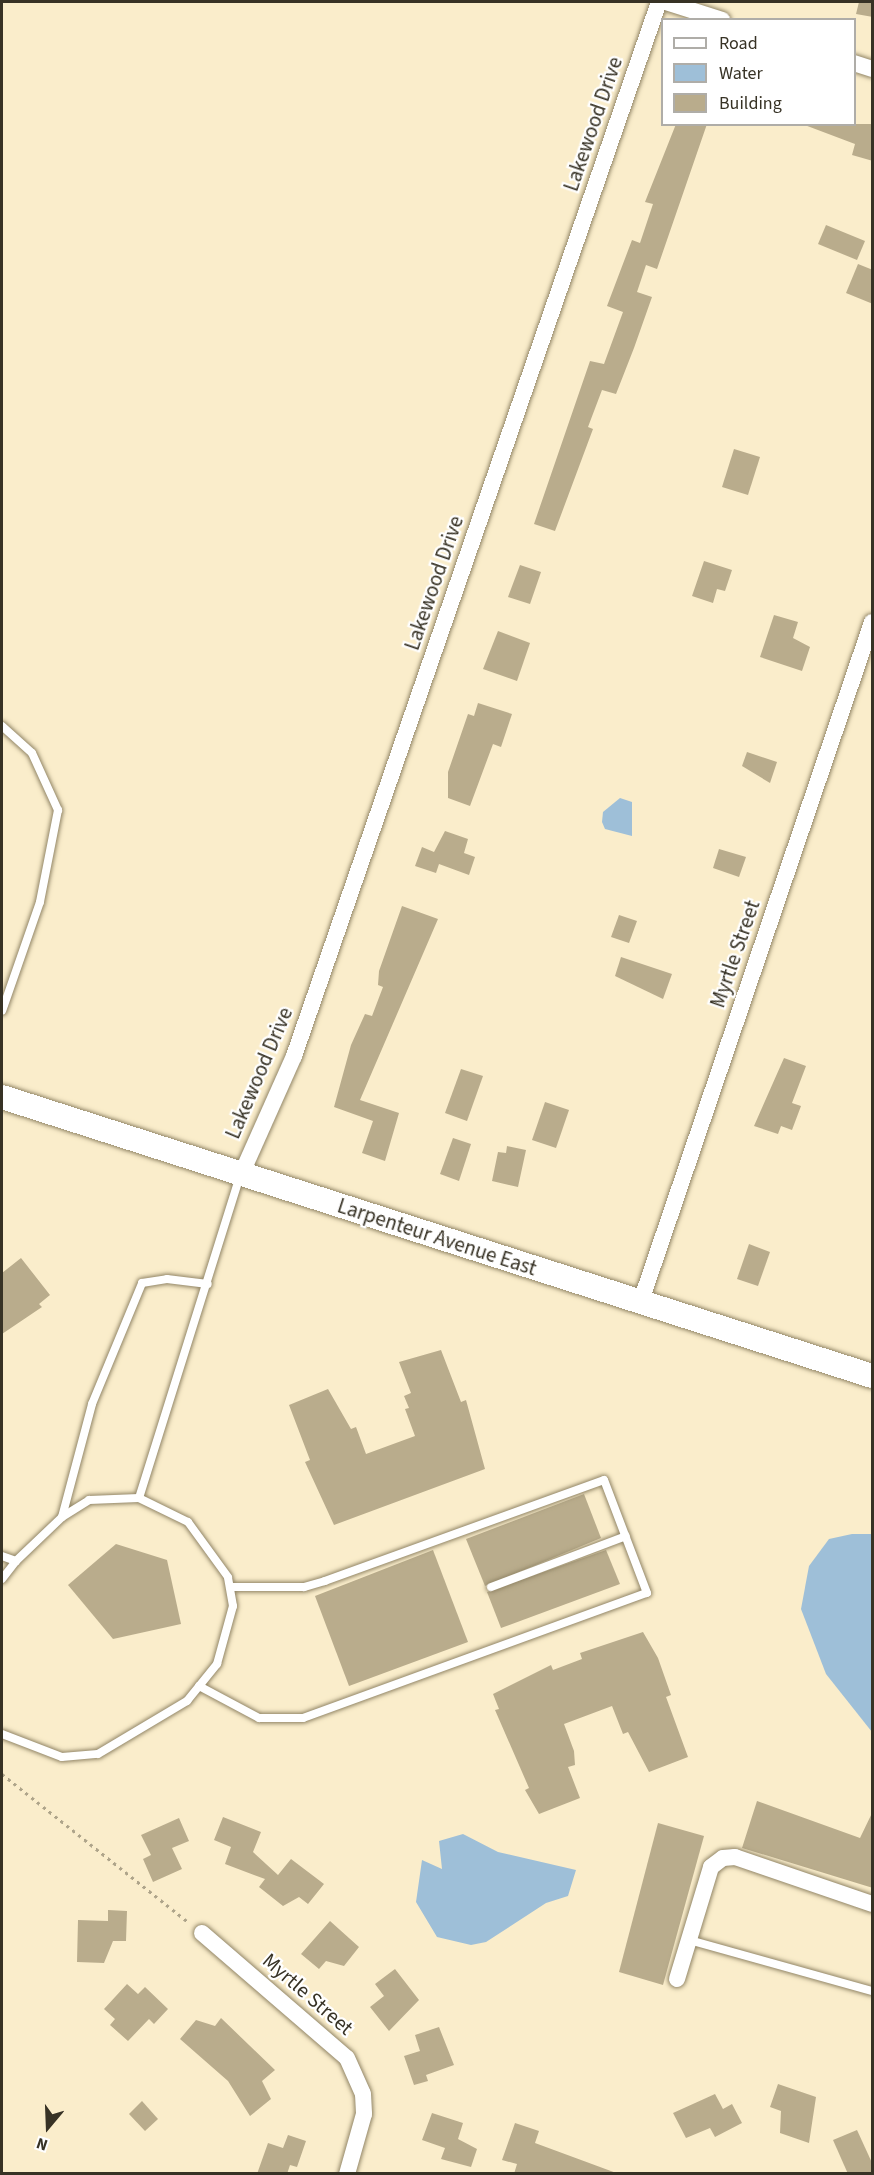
<!DOCTYPE html>
<style>
body{margin:0}
#map{position:relative;width:874px;height:2175px;overflow:hidden;background:#faedcb;font-family:"Source Sans 3",sans-serif}
div>[style]{position:absolute}
.water>*{inset:0;background:#9ebfd8}
.building>*{inset:0;background:#b9ac8c}
.path>*{height:3px;margin-top:-1.5px;transform-origin:0;background:repeating-linear-gradient(90deg,#aea48a 0 3px,transparent 0 7.5px)}
.roads{filter:drop-shadow(0 0 2px #928667) drop-shadow(0 0 2px #928667)}
.lane>*{height:8px;margin:-4px;padding:0 4px;transform-origin:4px;border-radius:4px;background:#fff}
.street>*{height:16px;margin:-8px;padding:0 8px;transform-origin:8px;border-radius:8px;background:#fff}
.secondary>*{height:24px;margin:-12px;padding:0 12px;transform-origin:12px;border-radius:12px;background:#fff}
span{translate:-50% -50%;white-space:nowrap;text-align:center;line-height:1.15;-webkit-text-stroke:4.5px #fff;paint-order:stroke}
.street-label{font-size:21px;color:#373225}
.frame{position:absolute;inset:0;border:3px solid #373225;pointer-events:none}
.legend{position:absolute;left:661px;top:18px;width:195px;height:108px;box-sizing:border-box;background:#fff;border:2px solid #afada8;margin:0;padding:8px 10px;list-style:none;font-size:18px;color:#373225}
.legend li{display:flex;align-items:center;gap:12px;height:30px}
.legend b{width:30px;border:2px solid #afada8}
.north{position:absolute;left:18px;top:2097px;width:60px;height:60px;-webkit-text-stroke:4px #fff;paint-order:stroke;rotate:199deg;font-size:16px;font-weight:700;line-height:24px;text-align:center;color:#373225}
.north::after{content:'';display:block;margin:auto;width:21px;height:27px;background:#373225;clip-path:polygon(50% 0,100% 100%,50% 72%,0 100%)}
</style>
<div id="map">
<div class="water">
<div style="clip-path:polygon(620px 798px,632px 802px,632px 836px,605px 829px,602px 822px,603px 812px)"></div>
<div style="clip-path:polygon(852px 1534px,872px 1534px,872px 1732px,826px 1674px,801px 1609px,809px 1566px,829px 1539px)"></div>
<div style="clip-path:polygon(463px 1834px,498px 1852px,576px 1870px,568px 1896px,546px 1903px,486px 1942px,471px 1945px,437px 1937px,416px 1902px,422px 1860px,442px 1869px,439px 1841px)"></div>
</div>
<div class="building">
<div style="clip-path:polygon(859px 2px,873px 2px,873px 17px,856px 14px)"></div>
<div style="clip-path:polygon(676px 124px,707px 124px,657px 269px,646px 265px,637px 292px,652px 297px,634px 348px,616px 394px,602px 390px,588px 427px,593px 429px,555px 531px,534px 524px,590px 361px,604px 364px,623px 312px,607px 306px,632px 240px,640px 243px,653px 204px,645px 202px)"></div>
<div style="clip-path:polygon(802px 124px,873px 124px,873px 161px,852px 155px,855px 144px)"></div>
<div style="clip-path:polygon(826px 225px,865px 241px,857px 260px,818px 244px)"></div>
<div style="clip-path:polygon(858px 264px,873px 270px,873px 304px,846px 293px)"></div>
<div style="clip-path:polygon(734px 449px,760px 457px,748px 495px,722px 487px)"></div>
<div style="clip-path:polygon(704px 561px,732px 570px,725px 591px,717px 589px,713px 603px,692px 596px)"></div>
<div style="clip-path:polygon(520px 565px,541px 572px,530px 604px,508px 597px)"></div>
<div style="clip-path:polygon(774px 615px,798px 622px,793px 638px,810px 647px,802px 671px,760px 657px)"></div>
<div style="clip-path:polygon(498px 631px,530px 643px,517px 681px,483px 669px)"></div>
<div style="clip-path:polygon(478px 703px,512px 714px,501px 747px,493px 744px,470px 806px,448px 798px,448px 772px,468px 714px,474px 716px)"></div>
<div style="clip-path:polygon(747px 752px,777px 762px,770px 783px,742px 766px)"></div>
<div style="clip-path:polygon(445px 831px,468px 839px,464px 853px,475px 857px,469px 875px,439px 864px,436px 873px,415px 866px,422px 847px,434px 852px)"></div>
<div style="clip-path:polygon(719px 849px,746px 857px,739px 877px,713px 868px)"></div>
<div style="clip-path:polygon(402px 906px,438px 919px,360px 1100px,399px 1113px,385px 1161px,362px 1153px,373px 1121px,334px 1107px,351px 1045px,365px 1014px,372px 1016px,383px 987px,378px 985px,379px 971px)"></div>
<div style="clip-path:polygon(619px 915px,637px 921px,629px 943px,611px 937px)"></div>
<div style="clip-path:polygon(621px 957px,672px 974px,663px 999px,615px 976px)"></div>
<div style="clip-path:polygon(784px 1058px,806px 1066px,792px 1103px,801px 1106px,792px 1130px,781px 1126px,778px 1134px,754px 1126px)"></div>
<div style="clip-path:polygon(461px 1069px,483px 1076px,467px 1121px,445px 1113px)"></div>
<div style="clip-path:polygon(545px 1102px,569px 1110px,556px 1148px,532px 1140px)"></div>
<div style="clip-path:polygon(453px 1138px,471px 1144px,459px 1181px,440px 1174px)"></div>
<div style="clip-path:polygon(507px 1146px,526px 1150px,518px 1187px,492px 1181px,498px 1152px,506px 1153px)"></div>
<div style="clip-path:polygon(749px 1244px,770px 1252px,758px 1286px,737px 1279px)"></div>
<div style="clip-path:polygon(21px 1258px,50px 1295px,39px 1304px,42px 1307px,2px 1334px,2px 1273px)"></div>
<div style="clip-path:polygon(441px 1350px,461px 1402px,466px 1400px,485px 1469px,334px 1525px,305px 1462px,310px 1460px,289px 1405px,328px 1389px,351px 1429px,356px 1427px,366px 1454px,415px 1436px,405px 1409px,409px 1408px,404px 1396px,411px 1393px,399px 1362px)"></div>
<div style="clip-path:polygon(584px 1494px,601px 1538px,485px 1586px,466px 1539px)"></div>
<div style="clip-path:polygon(116px 1544px,167px 1560px,181px 1624px,113px 1639px,68px 1585px)"></div>
<div style="clip-path:polygon(433px 1550px,468px 1642px,349px 1686px,315px 1596px)"></div>
<div style="clip-path:polygon(606px 1550px,620px 1584px,501px 1628px,487px 1592px)"></div>
<div style="clip-path:polygon(643px 1632px,658px 1658px,671px 1695px,666px 1697px,688px 1757px,649px 1772px,628px 1732px,623px 1734px,612px 1706px,564px 1724px,574px 1751px,575px 1765px,568px 1767px,580px 1798px,539px 1814px,525px 1790px,529px 1788px,495px 1710px,499px 1709px,493px 1694px,551px 1665px,553px 1670px,582px 1659px,580px 1653px)"></div>
<div style="clip-path:polygon(757px 1801px,860px 1838px,873px 1811px,873px 1888px,742px 1848px)"></div>
<div style="clip-path:polygon(223px 1817px,261px 1832px,253px 1852px,278px 1875px,291px 1859px,324px 1884px,308px 1904px,299px 1897px,283px 1906px,259px 1887px,265px 1879px,225px 1864px,231px 1847px,214px 1840px)"></div>
<div style="clip-path:polygon(179px 1818px,189px 1841px,172px 1848px,182px 1869px,153px 1882px,143px 1859px,151px 1855px,141px 1835px)"></div>
<div style="clip-path:polygon(658px 1823px,704px 1836px,663px 1985px,619px 1972px)"></div>
<div style="clip-path:polygon(108px 1910px,127px 1911px,126px 1941px,113px 1941px,104px 1963px,77px 1962px,78px 1920px,108px 1921px)"></div>
<div style="clip-path:polygon(330px 1921px,359px 1947px,344px 1966px,326px 1961px,319px 1969px,301px 1954px)"></div>
<div style="clip-path:polygon(395px 1969px,419px 2000px,389px 2031px,370px 2007px,384px 1996px,375px 1984px)"></div>
<div style="clip-path:polygon(127px 1984px,138px 1994px,145px 1987px,168px 2009px,154px 2024px,149px 2019px,128px 2041px,110px 2025px,115px 2019px,104px 2009px)"></div>
<div style="clip-path:polygon(221px 2018px,275px 2070px,262px 2081px,271px 2099px,250px 2116px,228px 2081px,180px 2039px,196px 2020px,215px 2026px)"></div>
<div style="clip-path:polygon(439px 2027px,454px 2065px,426px 2075px,428px 2081px,414px 2085px,404px 2056px,420px 2051px,415px 2035px)"></div>
<div style="clip-path:polygon(778px 2084px,816px 2097px,809px 2143px,780px 2133px,781px 2111px,770px 2107px)"></div>
<div style="clip-path:polygon(715px 2094px,723px 2109px,732px 2104px,742px 2123px,715px 2137px,710px 2128px,686px 2138px,673px 2113px)"></div>
<div style="clip-path:polygon(142px 2101px,158px 2119px,145px 2131px,129px 2114px)"></div>
<div style="clip-path:polygon(432px 2113px,463px 2123px,458px 2139px,477px 2149px,471px 2167px,441px 2159px,445px 2148px,422px 2140px)"></div>
<div style="clip-path:polygon(515px 2123px,539px 2131px,535px 2143px,619px 2174px,514px 2174px,517px 2164px,502px 2160px)"></div>
<div style="clip-path:polygon(857px 2130px,873px 2165px,873px 2174px,848px 2174px,833px 2140px)"></div>
<div style="clip-path:polygon(288px 2135px,306px 2141px,297px 2167px,290px 2165px,287px 2174px,257px 2174px,268px 2143px,283px 2148px)"></div>
</div>
<div class="path">
<div style="left:2px;top:1774px;width:239px;rotate:38.5deg"></div>
</div>
<div class="roads">
<div class="lane">
<div style="left:2px;top:726px;width:40px;rotate:42deg"></div>
<div style="left:32px;top:753px;width:63px;rotate:65.5deg"></div>
<div style="left:58px;top:810px;width:94px;rotate:101.1deg"></div>
<div style="left:40px;top:902px;width:115px;rotate:109.2deg"></div>
<div style="left:62px;top:1517px;width:32px;rotate:-32deg"></div>
<div style="left:89px;top:1500px;width:50px;rotate:-2.3deg"></div>
<div style="left:2px;top:1556px;width:15px;rotate:20deg"></div>
<div style="left:16px;top:1561px;width:64px;rotate:-43.7deg"></div>
<div style="left:62px;top:1517px;width:117px;rotate:-75.1deg"></div>
<div style="left:92px;top:1404px;width:131px;rotate:-67.5deg"></div>
<div style="left:142px;top:1283px;width:25px;rotate:-9deg"></div>
<div style="left:167px;top:1279px;width:41px;rotate:7deg"></div>
<div style="left:2px;top:1579px;width:23px;rotate:-52deg"></div>
<div style="left:491px;top:1587px;width:144px;rotate:-20.7deg"></div>
<div style="left:199px;top:1686px;width:68px;rotate:28.1deg"></div>
<div style="left:259px;top:1718px;width:44px"></div>
<div style="left:303px;top:1718px;width:366px;rotate:-20deg"></div>
<div style="left:647px;top:1593px;width:121px;rotate:-110.8deg"></div>
<div style="left:604px;top:1480px;width:297px;rotate:160.1deg"></div>
<div style="left:325px;top:1581px;width:22px;rotate:164deg"></div>
<div style="left:304px;top:1587px;width:74px;rotate:180deg"></div>
<div style="left:2px;top:1734px;width:64px;rotate:21deg"></div>
<div style="left:62px;top:1757px;width:36px;rotate:-5deg"></div>
<div style="left:98px;top:1754px;width:104px;rotate:-30.8deg"></div>
<div style="left:187px;top:1701px;width:48px;rotate:-51deg"></div>
<div style="left:217px;top:1664px;width:60px;rotate:-74.6deg"></div>
<div style="left:233px;top:1606px;width:29px;rotate:-100deg"></div>
<div style="left:228px;top:1577px;width:68px;rotate:-126deg"></div>
<div style="left:188px;top:1522px;width:55px;rotate:-153.9deg"></div>
<div style="left:139px;top:1498px;width:338px;rotate:-72.6deg"></div>
<div style="left:689px;top:1940px;width:190px;rotate:15.6deg"></div>
</div>
<div class="street">
<div style="left:666px;top:2px;width:59px;rotate:17.8deg"></div>
<div style="left:854px;top:63px;width:19px;rotate:18deg"></div>
<div style="left:241px;top:1175px;width:130px;rotate:-66deg"></div>
<div style="left:294px;top:1056px;width:1115px;rotate:-70.9deg"></div>
<div style="left:641px;top:1301px;width:717px;rotate:-71.21deg"></div>
<div style="left:202px;top:1933px;width:191px;rotate:40.8deg"></div>
<div style="left:347px;top:2058px;width:39px;rotate:66deg"></div>
<div style="left:363px;top:2094px;width:20px;rotate:87deg"></div>
<div style="left:364px;top:2114px;width:62px;rotate:105.8deg"></div>
<div style="left:677px;top:1979px;width:117px;rotate:-73.1deg"></div>
<div style="left:711px;top:1867px;width:15px;rotate:-37deg"></div>
<div style="left:723px;top:1858px;width:12px;rotate:-5deg"></div>
<div style="left:735px;top:1857px;width:145px;rotate:18.9deg"></div>
</div>
<div class="secondary">
<div style="left:2px;top:1097px;width:914px;rotate:17.78deg"></div>
</div>
</div>
<div class="street-label">
<span style="left:593px;top:124px;rotate:-71deg">Lakewood Drive</span>
<span style="left:434px;top:583px;rotate:-71deg">Lakewood Drive</span>
<span style="left:735px;top:954px;rotate:-71deg">Myrtle Street</span>
<span style="left:259px;top:1073px;rotate:-67deg">Lakewood Drive</span>
<span style="left:437px;top:1237px;rotate:18deg">Larpenteur Avenue East</span>
<span style="left:308px;top:1994px;rotate:41deg">Myrtle Street</span>
</div>
<div class="frame"></div>
<ul class="legend">
<li><b style="height:8px;background:#fff"></b>Road</li>
<li><b style="height:16px;background:#9ebfd8"></b>Water</li>
<li><b style="height:16px;background:#b9ac8c"></b>Building</li>
</ul>
<div class="north">N</div>
</div>
